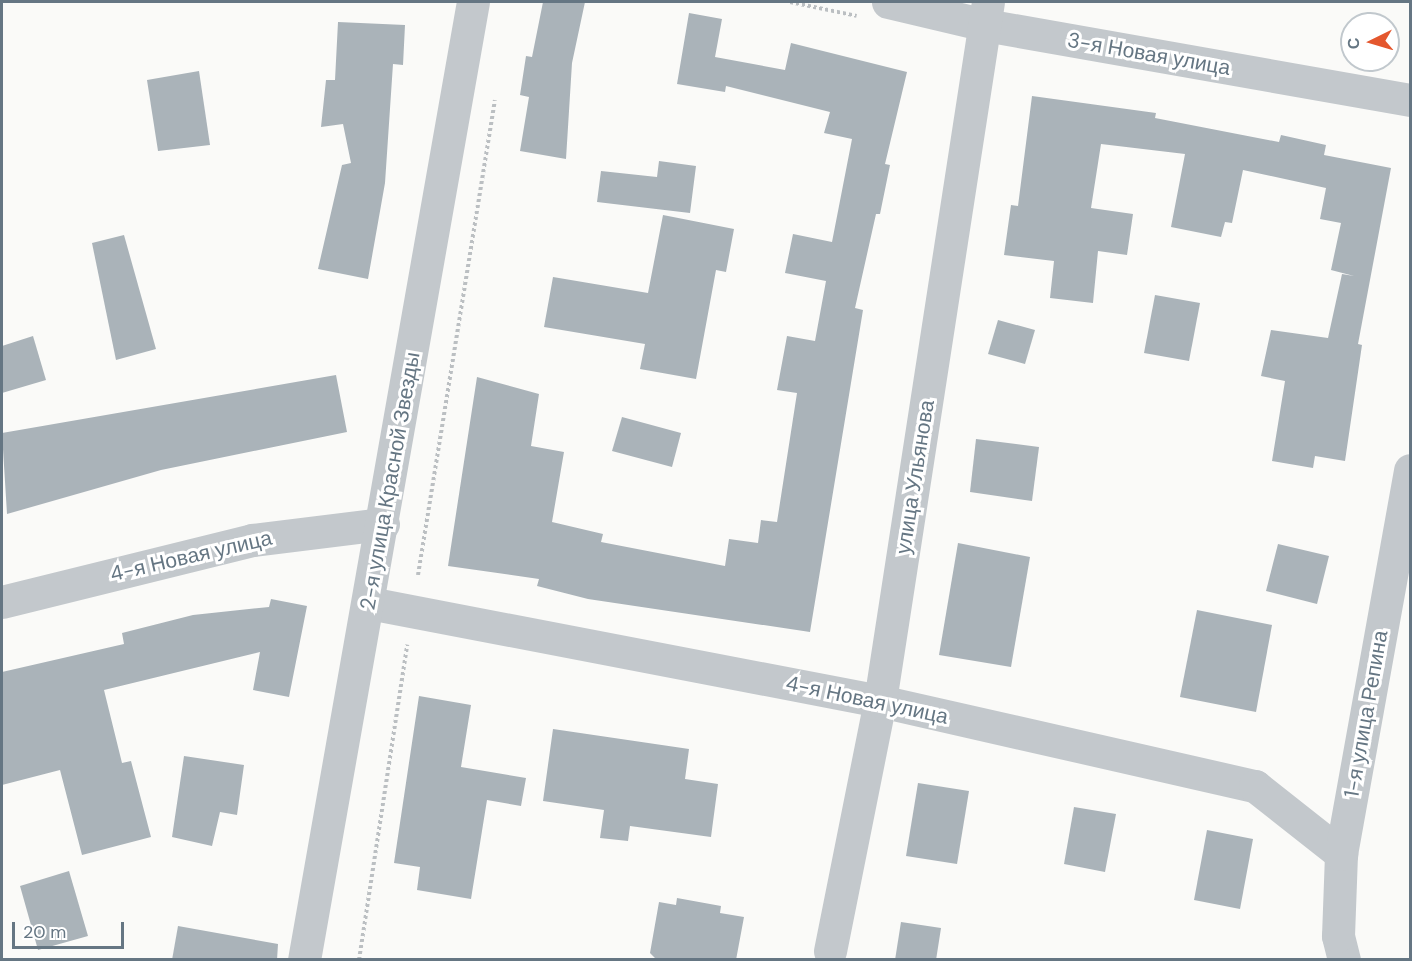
<!DOCTYPE html>
<meta charset="utf-8">
<style>
body{margin:0}
#map{position:relative;width:1412px;height:961px;overflow:hidden;background:#fafaf8;font-family:"DM Sans",sans-serif}
div>[style]{position:absolute}
.building>*{inset:0;background:#aab3b9}
.path>*{height:4px;margin-top:-2px;transform-origin:0;background:repeating-linear-gradient(90deg,#bbbfc2 0 3px,transparent 0 6px)}
.minor>*{height:33px;margin:-16.5px;padding:0 16.5px;transform-origin:16.5px;border-radius:16.5px;background:#c3c8cc}
span{translate:-50% -50%;white-space:nowrap;text-align:center;line-height:1.15;-webkit-text-stroke:6px #fff;paint-order:stroke}
.street-label{font-size:21px;color:#657683}
.frame{position:absolute;inset:0;border:3px solid #657683;pointer-events:none}
.north{position:absolute;left:1340px;top:12px;width:60px;height:60px;box-sizing:border-box;background:#fff;border:2px solid #c1c8cd;border-radius:50%;rotate:265deg;font-size:16px;font-weight:700;line-height:24px;text-align:center;color:#657683}
.north::after{content:'';display:block;margin:auto;width:21px;height:27px;background:#e4572e;clip-path:polygon(50% 0,100% 100%,50% 72%,0 100%)}
.scale{position:absolute;left:12px;top:922px;width:112px;height:27px;box-sizing:border-box;border:3px solid #657683;border-top:0;padding-left:8px;font-size:18px;line-height:21px;white-space:nowrap;color:#657683;-webkit-text-stroke:4px #fff;paint-order:stroke}
</style>
<div id="map">
<div class="building">
<div style="clip-path:polygon(543px 2px,585px 2px,572px 63px,566px 159px,520px 151px,529px 97px,520px 95px,526px 56px,532px 57px)"></div>
<div style="clip-path:polygon(689px 13px,722px 19px,715px 57px,785px 70px,791px 43px,907px 72px,885px 164px,890px 165px,880px 214px,876px 214px,855px 308px,863px 310px,810px 632px,588px 599px,537px 586px,539px 579px,448px 566px,477px 377px,539px 394px,531px 446px,564px 452px,552px 522px,603px 534px,601px 542px,725px 566px,729px 539px,758px 543px,761px 520px,777px 522px,797px 393px,777px 390px,787px 336px,815px 341px,826px 281px,785px 273px,793px 234px,832px 242px,852px 139px,824px 133px,830px 112px,726px 86px,725px 92px,677px 84px)"></div>
<div style="clip-path:polygon(338px 22px,405px 25px,403px 65px,393px 64px,385px 183px,368px 279px,318px 269px,342px 165px,351px 163px,343px 124px,321px 127px,326px 80px,335px 80px)"></div>
<div style="clip-path:polygon(199px 71px,210px 145px,158px 151px,147px 80px)"></div>
<div style="clip-path:polygon(1032px 96px,1156px 113px,1155px 118px,1279px 142px,1281px 135px,1326px 145px,1324px 155px,1391px 168px,1358px 344px,1362px 345px,1345px 461px,1315px 456px,1313px 468px,1272px 461px,1285px 381px,1261px 376px,1271px 330px,1328px 338px,1342px 274px,1354px 276px,1331px 270px,1341px 223px,1320px 219px,1326px 188px,1243px 170px,1232px 223px,1225px 222px,1221px 237px,1171px 227px,1185px 154px,1101px 144px,1091px 208px,1133px 214px,1127px 255px,1098px 251px,1093px 303px,1050px 298px,1054px 261px,1004px 255px,1011px 205px,1018px 206px)"></div>
<div style="clip-path:polygon(659px 161px,696px 166px,690px 213px,597px 202px,601px 171px,657px 177px)"></div>
<div style="clip-path:polygon(663px 215px,734px 229px,726px 272px,716px 270px,696px 379px,640px 369px,645px 344px,544px 327px,553px 277px,648px 293px)"></div>
<div style="clip-path:polygon(124px 235px,156px 349px,116px 360px,92px 243px)"></div>
<div style="clip-path:polygon(1155px 295px,1200px 303px,1189px 361px,1144px 353px)"></div>
<div style="clip-path:polygon(998px 320px,1035px 330px,1025px 364px,988px 354px)"></div>
<div style="clip-path:polygon(33px 336px,46px 380px,2px 393px,2px 346px)"></div>
<div style="clip-path:polygon(336px 375px,347px 432px,161px 470px,7px 514px,2px 433px)"></div>
<div style="clip-path:polygon(622px 417px,681px 433px,672px 467px,612px 451px)"></div>
<div style="clip-path:polygon(976px 439px,1039px 447px,1032px 501px,970px 492px)"></div>
<div style="clip-path:polygon(958px 543px,1030px 557px,1011px 667px,939px 655px)"></div>
<div style="clip-path:polygon(1278px 544px,1329px 556px,1317px 604px,1266px 591px)"></div>
<div style="clip-path:polygon(271px 599px,307px 606px,289px 697px,253px 690px,260px 652px,104px 690px,122px 763px,131px 761px,151px 837px,82px 855px,60px 770px,2px 785px,2px 672px,124px 644px,122px 633px,193px 615px,269px 607px)"></div>
<div style="clip-path:polygon(1197px 610px,1272px 625px,1256px 712px,1180px 697px)"></div>
<div style="clip-path:polygon(419px 696px,471px 705px,461px 767px,526px 778px,521px 806px,487px 800px,471px 899px,417px 890px,420px 867px,394px 863px)"></div>
<div style="clip-path:polygon(553px 729px,689px 749px,685px 779px,718px 784px,711px 837px,630px 826px,628px 841px,600px 838px,604px 810px,543px 801px)"></div>
<div style="clip-path:polygon(184px 756px,244px 765px,237px 815px,220px 812px,212px 846px,172px 837px)"></div>
<div style="clip-path:polygon(918px 783px,969px 791px,957px 864px,906px 856px)"></div>
<div style="clip-path:polygon(1074px 807px,1116px 814px,1105px 872px,1064px 864px)"></div>
<div style="clip-path:polygon(1207px 830px,1253px 839px,1240px 909px,1194px 900px)"></div>
<div style="clip-path:polygon(69px 871px,88px 936px,38px 950px,20px 886px)"></div>
<div style="clip-path:polygon(677px 898px,721px 906px,720px 913px,744px 917px,736px 960px,657px 960px,650px 953px,659px 902px,676px 905px)"></div>
<div style="clip-path:polygon(901px 922px,941px 928px,936px 960px,895px 960px)"></div>
<div style="clip-path:polygon(178px 926px,278px 944px,277px 960px,172px 960px)"></div>
</div>
<div class="path">
<div style="left:790px;top:2px;width:68px;rotate:11.8deg"></div>
<div style="left:418px;top:575px;width:481px;rotate:-80.8deg"></div>
<div style="left:359px;top:960px;width:319px;rotate:-81.3deg"></div>
</div>
<div class="minor">
<div style="left:888px;top:2px;width:100px;rotate:13.3deg"></div>
<div style="left:985px;top:25px;width:432px;rotate:10deg"></div>
<div style="left:2px;top:602px;width:258px;rotate:-13.9deg"></div>
<div style="left:252px;top:540px;width:132px;rotate:-7deg"></div>
<div style="left:369px;top:603px;width:520px;rotate:10.86deg"></div>
<div style="left:880px;top:701px;width:385px;rotate:12.8deg"></div>
<div style="left:1255px;top:786px;width:110px;rotate:38.3deg"></div>
<div style="left:830px;top:951px;width:255px;rotate:-78.7deg"></div>
<div style="left:880px;top:701px;width:707px;rotate:-81.22deg"></div>
<div style="left:304px;top:960px;width:973px;rotate:-80deg"></div>
<div style="left:1344px;top:960px;width:25px;rotate:-104deg"></div>
<div style="left:1338px;top:936px;width:82px;rotate:-87.9deg"></div>
<div style="left:1341px;top:854px;width:390px;rotate:-79.8deg"></div>
</div>
<div class="street-label">
<span style="left:1149px;top:54px;rotate:10deg">3-я Новая улица</span>
<span style="left:915px;top:477px;rotate:-81deg">улица Ульянова</span>
<span style="left:390px;top:481px;rotate:-80deg">2-я улица Красной Звезды</span>
<span style="left:191px;top:556px;rotate:-13deg">4-я Новая улица</span>
<span style="left:867px;top:700px;rotate:12deg">4-я Новая улица</span>
<span style="left:1366px;top:714px;rotate:-80deg">1-я улица Репина</span>
</div>
<div class="frame"></div>
<div class="north">С</div>
<div class="scale">20 m</div>
</div>
